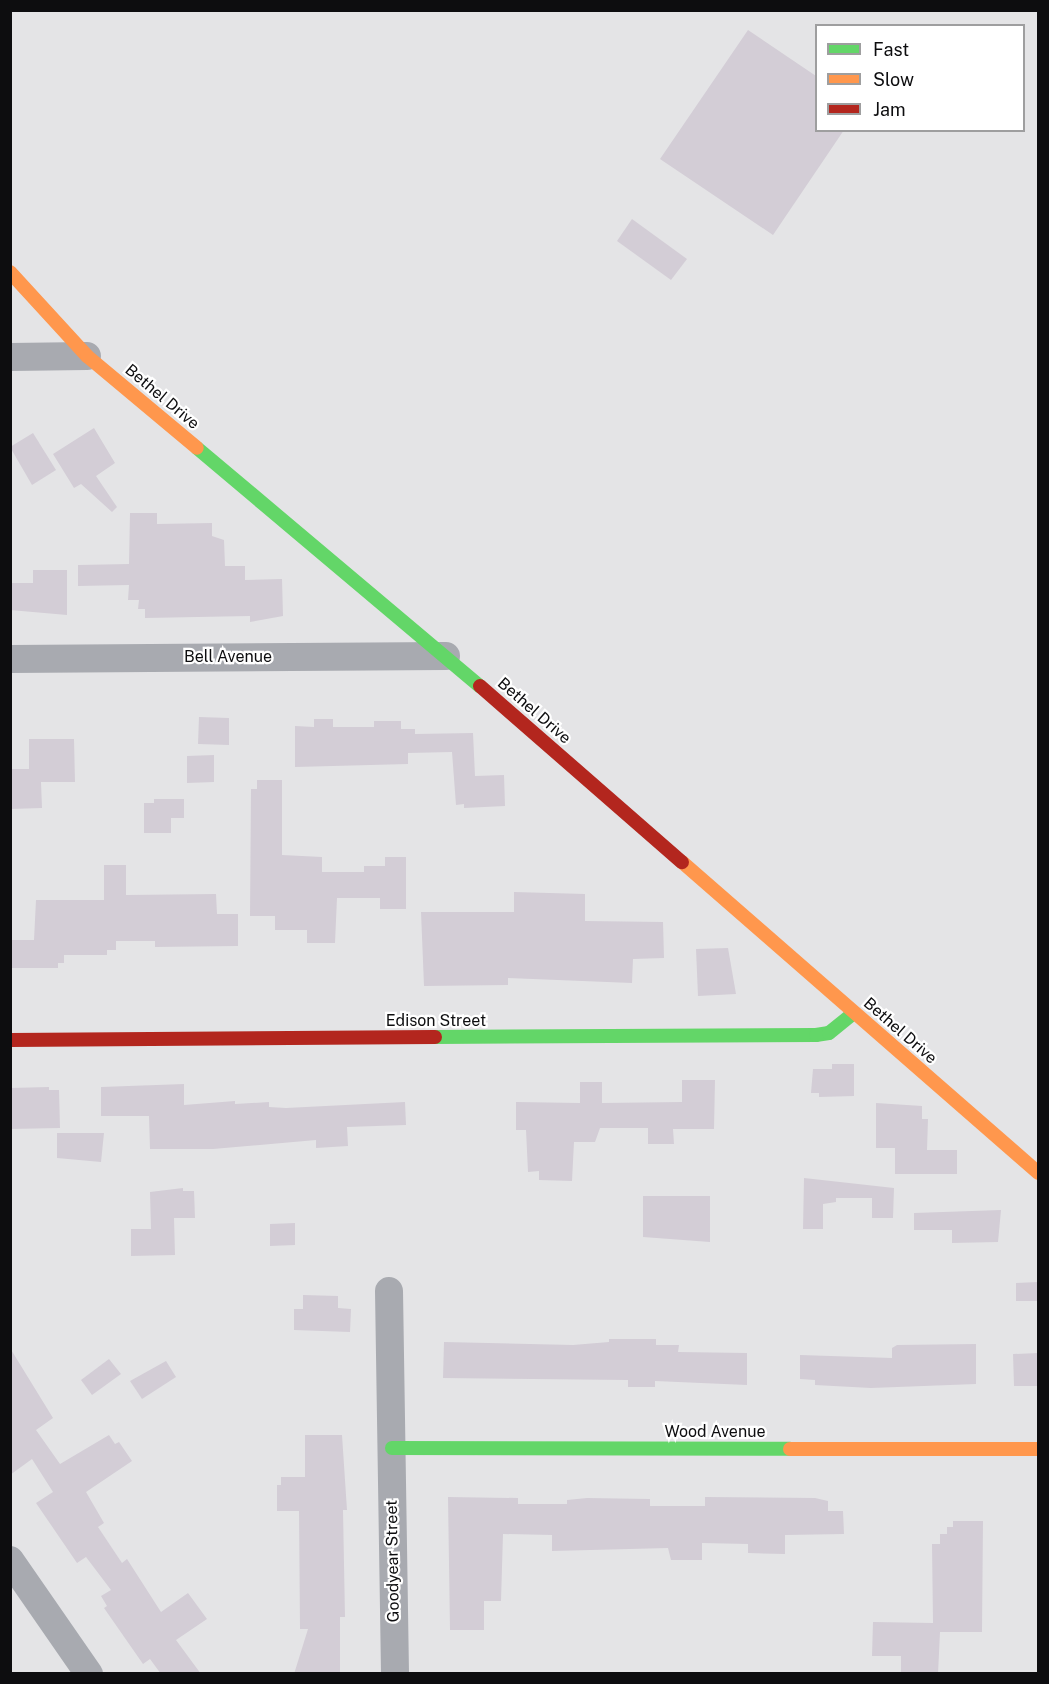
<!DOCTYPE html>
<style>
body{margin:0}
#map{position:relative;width:1049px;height:1684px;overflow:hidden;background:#e4e4e6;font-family:"Public Sans",sans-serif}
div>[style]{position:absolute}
.building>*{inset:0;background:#d3cdd6}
.street>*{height:28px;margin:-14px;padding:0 14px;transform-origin:14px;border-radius:14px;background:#a8aab0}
.fast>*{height:14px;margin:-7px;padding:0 7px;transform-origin:7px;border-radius:7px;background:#63d668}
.slow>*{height:14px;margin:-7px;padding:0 7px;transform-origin:7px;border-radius:7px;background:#ff974d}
.jam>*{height:14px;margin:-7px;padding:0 7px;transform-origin:7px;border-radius:7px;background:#b3261e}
span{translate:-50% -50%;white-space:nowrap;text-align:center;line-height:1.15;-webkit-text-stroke:4.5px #fff;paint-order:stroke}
.street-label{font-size:16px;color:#0d0d0f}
.frame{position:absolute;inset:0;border:12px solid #0d0d0f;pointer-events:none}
.legend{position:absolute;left:815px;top:24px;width:210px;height:108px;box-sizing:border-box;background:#fff;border:2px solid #9e9e9f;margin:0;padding:8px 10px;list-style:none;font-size:18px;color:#0d0d0f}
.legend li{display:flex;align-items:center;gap:12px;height:30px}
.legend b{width:30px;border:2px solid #9e9e9f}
</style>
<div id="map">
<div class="building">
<div style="clip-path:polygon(748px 30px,816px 76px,816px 130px,844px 130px,773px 235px,660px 159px)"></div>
<div style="clip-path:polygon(632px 219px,687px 259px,671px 280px,617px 241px)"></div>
<div style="clip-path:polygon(94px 428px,115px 463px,96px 476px,117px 507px,112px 512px,81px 484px,74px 488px,53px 454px)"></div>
<div style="clip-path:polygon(33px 433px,56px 470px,32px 485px,10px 447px)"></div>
<div style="clip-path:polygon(130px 513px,157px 513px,157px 524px,212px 523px,212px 536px,224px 540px,225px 566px,245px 566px,245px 580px,282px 579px,283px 616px,250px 622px,250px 616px,145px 618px,145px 609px,138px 609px,139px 600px,128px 600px,129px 585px,78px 586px,78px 565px,129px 564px)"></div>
<div style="clip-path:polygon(33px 570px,67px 570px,67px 615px,10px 610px,10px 583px,33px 583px)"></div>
<div style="clip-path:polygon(199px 717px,229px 718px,229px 745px,198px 744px)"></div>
<div style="clip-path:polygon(314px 719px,333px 719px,333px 727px,374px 727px,374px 721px,401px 721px,401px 729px,415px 729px,415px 734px,473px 733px,475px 776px,504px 775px,505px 806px,464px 808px,464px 804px,456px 805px,452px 752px,408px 753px,408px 764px,295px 767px,295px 726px,314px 727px)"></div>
<div style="clip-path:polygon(29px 739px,74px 739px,75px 782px,41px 782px,42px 808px,10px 809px,10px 769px,29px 769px)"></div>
<div style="clip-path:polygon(214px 755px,214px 782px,187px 783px,187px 756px)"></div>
<div style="clip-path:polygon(257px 780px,282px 780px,282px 855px,322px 857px,322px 872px,364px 872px,364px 866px,385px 866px,385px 857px,406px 857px,406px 909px,380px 909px,380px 898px,337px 898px,335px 943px,307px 943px,307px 930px,275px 930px,275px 916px,250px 916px,251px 789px,257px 789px)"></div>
<div style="clip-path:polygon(154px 799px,184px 799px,184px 818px,171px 818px,171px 833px,144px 833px,144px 803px,154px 803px)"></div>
<div style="clip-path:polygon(104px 865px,126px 865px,126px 895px,216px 894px,217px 914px,238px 914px,238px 946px,155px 947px,155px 941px,116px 941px,116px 950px,107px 950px,107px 955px,64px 955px,64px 963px,58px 963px,58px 968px,10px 968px,10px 940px,34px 940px,36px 900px,104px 900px)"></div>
<div style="clip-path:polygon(514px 892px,585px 894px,585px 921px,663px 922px,664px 958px,633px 959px,632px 983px,508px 978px,508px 985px,424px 986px,421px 912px,514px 912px)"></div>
<div style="clip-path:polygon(728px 948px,736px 994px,698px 996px,696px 949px)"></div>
<div style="clip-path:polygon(832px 1064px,854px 1064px,854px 1096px,819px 1097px,819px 1093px,811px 1093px,813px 1069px,832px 1069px)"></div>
<div style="clip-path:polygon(682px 1080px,715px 1080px,714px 1129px,673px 1129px,674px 1144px,648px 1144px,648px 1128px,600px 1128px,595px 1142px,574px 1142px,572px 1181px,539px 1180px,539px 1171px,528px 1172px,526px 1130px,516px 1130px,516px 1102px,580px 1103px,580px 1082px,602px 1082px,602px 1103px,682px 1102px)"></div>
<div style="clip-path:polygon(184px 1084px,184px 1105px,235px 1101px,235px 1104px,269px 1102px,269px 1107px,286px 1108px,405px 1102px,406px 1125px,347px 1127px,348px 1146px,316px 1148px,316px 1140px,213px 1149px,150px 1149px,149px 1116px,101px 1116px,101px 1087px)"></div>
<div style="clip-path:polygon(49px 1087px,49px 1090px,59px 1090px,60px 1128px,10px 1129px,10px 1088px)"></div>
<div style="clip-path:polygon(876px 1103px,922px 1106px,922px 1119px,928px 1119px,927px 1150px,957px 1150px,957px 1174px,895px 1174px,895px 1148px,876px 1148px)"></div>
<div style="clip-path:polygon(57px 1133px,104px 1133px,101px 1162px,57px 1158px)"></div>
<div style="clip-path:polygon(804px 1178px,894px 1188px,893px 1218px,872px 1218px,872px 1198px,836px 1198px,836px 1202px,823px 1204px,823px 1229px,803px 1229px)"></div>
<div style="clip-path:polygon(183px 1188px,183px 1191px,194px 1191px,195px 1218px,174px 1218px,175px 1255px,131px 1256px,131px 1229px,151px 1229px,150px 1192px)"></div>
<div style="clip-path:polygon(643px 1196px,710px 1196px,710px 1242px,643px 1237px)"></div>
<div style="clip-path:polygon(1001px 1210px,998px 1242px,952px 1243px,952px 1230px,914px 1230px,914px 1213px)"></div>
<div style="clip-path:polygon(295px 1223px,295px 1245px,270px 1246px,270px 1224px)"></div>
<div style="clip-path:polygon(1038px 1282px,1038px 1301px,1016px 1301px,1016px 1283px)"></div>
<div style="clip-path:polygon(303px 1295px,338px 1296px,338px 1308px,351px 1309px,350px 1332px,294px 1330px,294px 1309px,303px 1309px)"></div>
<div style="clip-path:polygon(609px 1339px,656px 1339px,656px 1345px,679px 1345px,678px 1352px,747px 1353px,747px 1385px,655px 1381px,655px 1387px,628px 1387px,628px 1380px,443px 1378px,444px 1342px,573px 1345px,609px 1342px)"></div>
<div style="clip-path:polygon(976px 1344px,976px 1384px,871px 1388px,815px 1385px,815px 1380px,800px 1379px,800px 1355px,892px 1358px,892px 1348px,897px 1345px)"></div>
<div style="clip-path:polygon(10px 1348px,53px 1418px,36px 1430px,60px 1464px,109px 1435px,115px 1444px,119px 1442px,132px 1461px,86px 1492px,104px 1523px,98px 1527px,122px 1563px,127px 1559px,161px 1612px,188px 1593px,207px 1619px,176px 1640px,201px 1674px,161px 1674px,150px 1659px,143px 1664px,104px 1608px,107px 1606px,101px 1596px,111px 1590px,86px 1557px,77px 1563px,36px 1503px,53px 1492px,32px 1459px,10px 1475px)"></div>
<div style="clip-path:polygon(1038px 1353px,1038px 1386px,1014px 1386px,1013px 1354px)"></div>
<div style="clip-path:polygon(109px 1359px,121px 1374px,92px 1395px,81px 1380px)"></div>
<div style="clip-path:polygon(166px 1361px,176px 1377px,142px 1399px,130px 1381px)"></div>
<div style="clip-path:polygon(305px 1435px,342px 1435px,347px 1510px,343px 1510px,345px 1617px,340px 1617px,340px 1674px,294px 1674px,308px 1629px,300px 1629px,299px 1511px,277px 1511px,277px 1485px,281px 1485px,281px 1477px,305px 1477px)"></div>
<div style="clip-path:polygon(448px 1497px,518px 1498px,518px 1504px,567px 1504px,567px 1500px,587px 1498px,650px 1499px,650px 1506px,705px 1506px,705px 1497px,815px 1498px,828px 1501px,828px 1511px,843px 1511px,844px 1534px,785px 1535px,785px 1554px,748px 1553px,748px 1544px,702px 1543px,702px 1560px,671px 1560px,668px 1548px,552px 1551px,552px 1535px,503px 1534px,501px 1601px,484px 1601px,484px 1630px,450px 1630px)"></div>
<div style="clip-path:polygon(953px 1521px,983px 1521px,982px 1632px,940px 1632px,938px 1674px,901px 1674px,901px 1656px,872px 1656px,873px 1622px,933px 1623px,932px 1544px,940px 1544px,940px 1534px,947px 1534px,947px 1527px,953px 1527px)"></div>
</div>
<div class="street">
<div style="left:10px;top:357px;width:77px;rotate:-0.7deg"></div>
<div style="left:10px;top:659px;width:436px;rotate:-0.4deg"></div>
<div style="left:389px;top:1291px;width:383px;rotate:89.1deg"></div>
<div style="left:10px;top:1560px;width:139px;rotate:55.3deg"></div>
</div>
<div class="fast">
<div style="left:197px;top:448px;width:370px;rotate:40.1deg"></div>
<div style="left:435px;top:1037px;width:381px;rotate:-0.3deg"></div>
<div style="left:816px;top:1035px;width:13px;rotate:-9deg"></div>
<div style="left:829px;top:1033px;width:32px;rotate:-39deg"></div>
<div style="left:392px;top:1448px;width:398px;rotate:0.1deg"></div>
</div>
<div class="slow">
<div style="left:10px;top:272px;width:114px;rotate:47.5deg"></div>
<div style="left:87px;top:356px;width:143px;rotate:39.9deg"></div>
<div style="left:682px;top:862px;width:473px;rotate:41.1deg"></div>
<div style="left:790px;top:1449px;width:248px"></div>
</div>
<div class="jam">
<div style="left:480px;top:686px;width:268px;rotate:41.1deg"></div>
<div style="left:10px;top:1040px;width:425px;rotate:-0.4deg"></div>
</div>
<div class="street-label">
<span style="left:162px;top:397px;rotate:40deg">Bethel Drive</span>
<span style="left:228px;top:657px">Bell Avenue</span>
<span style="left:534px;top:711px;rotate:41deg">Bethel Drive</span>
<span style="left:436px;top:1021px">Edison Street</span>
<span style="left:900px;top:1031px;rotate:41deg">Bethel Drive</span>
<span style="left:715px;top:1432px">Wood Avenue</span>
<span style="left:393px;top:1561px;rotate:-91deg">Goodyear Street</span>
</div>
<div class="frame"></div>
<ul class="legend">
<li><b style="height:8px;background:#63d668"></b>Fast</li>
<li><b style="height:8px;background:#ff974d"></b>Slow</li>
<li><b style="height:8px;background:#b3261e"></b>Jam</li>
</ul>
</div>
